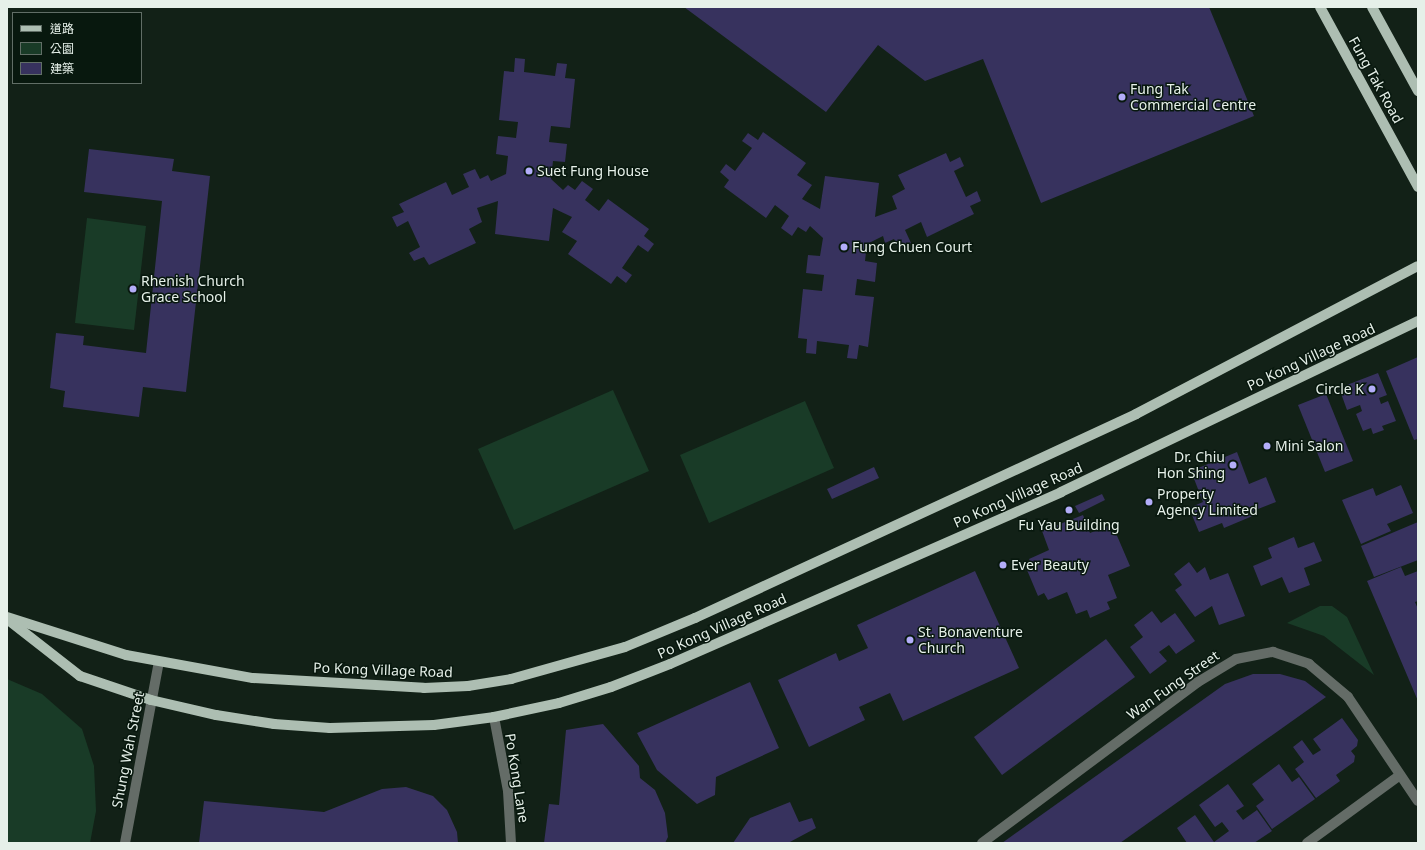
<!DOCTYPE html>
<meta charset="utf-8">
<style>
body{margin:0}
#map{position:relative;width:1425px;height:850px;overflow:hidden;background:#122117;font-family:"Noto Sans","Noto Sans TC",sans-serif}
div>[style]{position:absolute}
.green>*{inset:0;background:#193b27}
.building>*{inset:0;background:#37325e}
.minor>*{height:10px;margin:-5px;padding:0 5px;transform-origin:5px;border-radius:5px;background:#646c67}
.major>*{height:10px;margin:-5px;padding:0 5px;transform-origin:5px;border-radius:5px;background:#adbeb2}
.dots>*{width:11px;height:11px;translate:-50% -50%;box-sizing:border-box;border:2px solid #08180e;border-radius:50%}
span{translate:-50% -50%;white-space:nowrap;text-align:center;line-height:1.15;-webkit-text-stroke:3px #08180e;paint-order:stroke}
.street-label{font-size:14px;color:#e6f0e9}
.poi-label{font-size:14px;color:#e6f0e9}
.left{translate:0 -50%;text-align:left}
.right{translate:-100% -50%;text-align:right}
.frame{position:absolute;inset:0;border:8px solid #e6f0e9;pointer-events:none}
.legend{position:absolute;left:12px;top:12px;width:130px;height:72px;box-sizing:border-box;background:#08180e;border:1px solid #616e66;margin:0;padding:5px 7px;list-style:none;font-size:12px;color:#e6f0e9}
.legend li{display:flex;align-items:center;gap:8px;height:20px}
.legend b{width:20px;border:1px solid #616e66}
</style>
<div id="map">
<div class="green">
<div style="clip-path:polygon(87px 218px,146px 226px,134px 330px,75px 323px)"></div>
<div style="clip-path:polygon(613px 390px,649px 471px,514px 530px,478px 449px)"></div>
<div style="clip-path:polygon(805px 401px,834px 468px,709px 523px,680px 455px)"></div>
<div style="clip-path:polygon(1320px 606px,1332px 606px,1347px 617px,1374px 675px,1324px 636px,1287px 623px)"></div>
<div style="clip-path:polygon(7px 679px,42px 694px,82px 729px,94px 766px,96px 811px,90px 843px,7px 843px)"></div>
</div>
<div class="building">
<div style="clip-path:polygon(684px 7px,1209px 7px,1254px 116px,1041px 203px,983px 59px,925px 81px,878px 45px,826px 112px)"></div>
<div style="clip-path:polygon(515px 58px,525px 59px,524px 72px,555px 76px,557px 63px,567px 64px,565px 78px,575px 79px,570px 128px,551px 126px,549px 142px,567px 144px,565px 162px,553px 161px,551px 179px,563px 190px,568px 185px,575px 190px,582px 181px,593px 189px,585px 200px,599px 211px,608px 199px,649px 229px,644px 236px,654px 244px,648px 252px,638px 245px,622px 268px,632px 275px,626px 283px,617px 276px,611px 284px,568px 254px,577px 241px,562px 232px,572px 217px,553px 208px,549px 241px,495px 234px,498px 201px,477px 208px,482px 222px,469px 229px,476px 243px,429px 265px,424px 257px,414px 261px,409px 253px,420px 247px,408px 221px,397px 227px,392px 217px,404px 212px,399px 204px,446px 182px,452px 195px,469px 187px,463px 174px,475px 169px,480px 179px,488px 175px,491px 181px,506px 174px,508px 156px,496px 154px,498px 136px,516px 138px,518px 122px,499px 120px,504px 71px,514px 72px)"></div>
<div style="clip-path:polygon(763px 132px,806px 163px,797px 175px,812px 185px,802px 199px,820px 209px,825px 176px,879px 183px,875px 217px,897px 209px,892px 196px,905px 189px,898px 175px,946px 153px,950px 162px,960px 157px,964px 166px,954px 171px,966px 197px,977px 191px,981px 201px,970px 206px,974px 214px,927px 237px,921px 222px,905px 230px,911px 243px,899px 249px,894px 239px,885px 243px,883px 236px,867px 244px,865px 261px,877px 263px,875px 282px,857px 279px,855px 295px,874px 297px,868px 347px,859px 345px,857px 359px,847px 358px,849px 345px,817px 341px,816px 354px,806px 353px,807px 339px,798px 338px,803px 289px,822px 291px,824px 275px,806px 273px,808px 255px,820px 256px,823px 238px,810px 226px,806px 232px,798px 227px,792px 236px,781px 228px,789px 216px,775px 205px,766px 218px,724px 187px,729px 180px,720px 172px,726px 164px,735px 171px,752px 148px,742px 141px,748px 133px,758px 140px)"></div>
<div style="clip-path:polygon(89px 149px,174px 159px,172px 171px,210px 176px,186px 392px,143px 387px,139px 417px,63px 407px,65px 391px,50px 388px,56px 333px,84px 336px,83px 345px,146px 353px,162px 201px,84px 192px)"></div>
<div style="clip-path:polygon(1418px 357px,1418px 439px,1414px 440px,1386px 371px)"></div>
<div style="clip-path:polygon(1378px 373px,1387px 395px,1379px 398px,1381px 404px,1388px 401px,1396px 421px,1382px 426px,1384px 430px,1373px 434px,1371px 428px,1363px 431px,1356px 414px,1362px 411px,1360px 405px,1347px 410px,1339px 388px)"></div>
<div style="clip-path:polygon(1326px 394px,1353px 461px,1325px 472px,1298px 405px)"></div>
<div style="clip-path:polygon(1237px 452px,1249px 484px,1266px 477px,1276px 502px,1253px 511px,1255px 515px,1224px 528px,1222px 523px,1199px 532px,1189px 508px,1203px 502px,1191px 471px)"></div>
<div style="clip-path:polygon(874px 467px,879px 478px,832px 499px,827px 489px)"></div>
<div style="clip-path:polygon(1401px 485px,1413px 513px,1387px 524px,1391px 531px,1361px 544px,1342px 500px,1373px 488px,1376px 496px)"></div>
<div style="clip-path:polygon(1102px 494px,1105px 500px,1079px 513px,1075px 506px)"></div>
<div style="clip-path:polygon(1083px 515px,1090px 533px,1112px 524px,1130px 566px,1108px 575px,1117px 598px,1107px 602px,1110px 609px,1090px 618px,1087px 610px,1076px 614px,1067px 592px,1048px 600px,1044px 593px,1038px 596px,1027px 570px,1032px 567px,1029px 559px,1049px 550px,1042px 531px)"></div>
<div style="clip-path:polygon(1418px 522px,1418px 560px,1374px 577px,1361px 546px)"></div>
<div style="clip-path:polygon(1294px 537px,1298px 548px,1314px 542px,1322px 561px,1304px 568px,1310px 585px,1289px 593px,1282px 577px,1261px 586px,1253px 566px,1272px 558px,1268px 548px)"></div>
<div style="clip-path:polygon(1189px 562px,1197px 573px,1205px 567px,1210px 580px,1228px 573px,1245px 616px,1219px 625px,1212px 606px,1195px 617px,1175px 590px,1182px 585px,1174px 574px)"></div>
<div style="clip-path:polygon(1401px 567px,1405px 576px,1418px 571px,1418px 601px,1415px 602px,1418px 609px,1418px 659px,1407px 663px,1418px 659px,1418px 701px,1367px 581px)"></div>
<div style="clip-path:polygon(975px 571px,1019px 668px,903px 721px,890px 693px,859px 707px,865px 720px,809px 747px,778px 680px,836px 653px,839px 661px,868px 648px,857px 625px)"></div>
<div style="clip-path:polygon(1152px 611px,1161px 623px,1175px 613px,1195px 641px,1176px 654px,1169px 645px,1159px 652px,1167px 661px,1150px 674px,1130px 647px,1143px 637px,1134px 625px)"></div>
<div style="clip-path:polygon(1106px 639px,1135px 677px,1002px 775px,974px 737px)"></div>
<div style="clip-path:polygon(1253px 674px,1280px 674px,1305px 681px,1326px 697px,1120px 843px,1002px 843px,1225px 684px)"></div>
<div style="clip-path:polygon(750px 682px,779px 748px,716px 777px,715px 795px,697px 804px,657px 770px,637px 733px)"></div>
<div style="clip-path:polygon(1342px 718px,1358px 740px,1357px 746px,1351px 751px,1355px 756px,1354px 762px,1336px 775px,1340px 781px,1316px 798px,1295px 769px,1304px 762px,1293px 747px,1302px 740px,1313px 755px,1321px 750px,1313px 739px)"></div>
<div style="clip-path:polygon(603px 724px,639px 766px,640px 778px,655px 790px,665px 813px,668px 837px,665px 843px,544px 843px,549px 804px,559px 805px,566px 730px)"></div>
<div style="clip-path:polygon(1279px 764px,1292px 782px,1299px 777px,1315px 799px,1272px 829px,1256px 806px,1264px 800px,1252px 784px)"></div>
<div style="clip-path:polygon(1228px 784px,1244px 806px,1236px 811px,1243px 820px,1257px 810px,1272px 831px,1254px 843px,1187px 843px,1177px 828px,1195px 815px,1214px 842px,1229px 831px,1222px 822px,1215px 827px,1199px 805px)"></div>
<div style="clip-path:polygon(406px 787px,433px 796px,447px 810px,457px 832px,458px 843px,199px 843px,204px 801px,324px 812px,382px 789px)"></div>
<div style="clip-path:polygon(790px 802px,799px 822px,812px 818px,816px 828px,788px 843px,733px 843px,750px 818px)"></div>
</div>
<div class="minor">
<div style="left:494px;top:717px;width:75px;rotate:79.3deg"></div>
<div style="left:508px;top:791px;width:52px;rotate:86.7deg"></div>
<div style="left:125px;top:843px;width:184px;rotate:-79.4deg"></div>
<div style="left:982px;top:843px;width:269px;rotate:-36.7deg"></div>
<div style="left:1198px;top:682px;width:44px;rotate:-31.2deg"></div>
<div style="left:1236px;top:659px;width:38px;rotate:-11deg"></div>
<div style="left:1273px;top:652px;width:38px;rotate:18deg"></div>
<div style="left:1309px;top:664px;width:51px;rotate:40.2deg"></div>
<div style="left:1348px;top:697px;width:125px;rotate:56.1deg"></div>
<div style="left:1307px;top:843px;width:114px;rotate:-36.1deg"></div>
</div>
<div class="major">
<div style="left:1320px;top:7px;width:205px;rotate:61.4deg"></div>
<div style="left:1372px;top:7px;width:96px;rotate:61.3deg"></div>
<div style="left:7px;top:617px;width:125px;rotate:17.7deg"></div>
<div style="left:126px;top:655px;width:129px;rotate:10.3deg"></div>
<div style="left:253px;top:678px;width:171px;rotate:3.3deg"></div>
<div style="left:424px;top:688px;width:44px;rotate:-2.6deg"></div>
<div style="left:468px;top:686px;width:44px;rotate:-9.2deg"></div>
<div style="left:511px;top:679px;width:118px;rotate:-15.7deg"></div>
<div style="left:625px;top:647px;width:76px;rotate:-22.5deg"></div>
<div style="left:695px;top:618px;width:486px;rotate:-24.8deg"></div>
<div style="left:1136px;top:414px;width:318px;rotate:-27.7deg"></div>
<div style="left:7px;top:619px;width:93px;rotate:38deg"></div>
<div style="left:80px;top:676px;width:75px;rotate:18.7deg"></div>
<div style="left:151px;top:700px;width:67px;rotate:13deg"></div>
<div style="left:216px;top:715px;width:59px;rotate:8.8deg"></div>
<div style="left:274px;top:724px;width:56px;rotate:4.1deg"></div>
<div style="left:330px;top:728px;width:104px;rotate:-1.7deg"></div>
<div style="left:434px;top:725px;width:61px;rotate:-7.6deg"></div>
<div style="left:494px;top:717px;width:66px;rotate:-12.2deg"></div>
<div style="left:559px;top:703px;width:54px;rotate:-17.1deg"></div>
<div style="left:611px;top:687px;width:63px;rotate:-21.3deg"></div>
<div style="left:670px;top:664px;width:427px;rotate:-23.7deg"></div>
<div style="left:1061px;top:492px;width:396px;rotate:-25.6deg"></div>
</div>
<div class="dots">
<div style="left:1122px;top:97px;background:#b3adf9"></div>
<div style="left:529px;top:171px;background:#b3adf9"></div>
<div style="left:844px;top:247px;background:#b3adf9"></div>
<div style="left:133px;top:289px;background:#b3adf9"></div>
<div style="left:1372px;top:389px;background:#b3adf9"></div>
<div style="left:1267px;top:446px;background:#b3adf9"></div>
<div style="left:1233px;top:465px;background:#b3adf9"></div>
<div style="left:1149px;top:502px;background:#b3adf9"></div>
<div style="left:1069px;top:510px;background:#b3adf9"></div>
<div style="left:1003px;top:565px;background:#b3adf9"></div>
<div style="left:910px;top:640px;background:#b3adf9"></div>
</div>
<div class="street-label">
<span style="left:1376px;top:80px;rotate:61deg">Fung Tak Road</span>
<span style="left:1311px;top:357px;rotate:-25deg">Po Kong Village Road</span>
<span style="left:1018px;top:495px;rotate:-24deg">Po Kong Village Road</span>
<span style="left:722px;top:626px;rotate:-24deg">Po Kong Village Road</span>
<span style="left:383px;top:670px;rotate:2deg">Po Kong Village Road</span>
<span style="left:1173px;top:685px;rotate:-35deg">Wan Fung Street</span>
<span style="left:128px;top:750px;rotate:-79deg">Shung Wah Street</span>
<span style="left:517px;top:778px;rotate:81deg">Po Kong Lane</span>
</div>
<div class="poi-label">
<span class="left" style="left:1130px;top:97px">Fung Tak<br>Commercial Centre</span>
<span class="left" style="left:537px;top:171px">Suet Fung House</span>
<span class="left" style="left:852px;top:247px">Fung Chuen Court</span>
<span class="left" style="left:141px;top:289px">Rhenish Church<br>Grace School</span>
<span class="right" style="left:1364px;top:389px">Circle K</span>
<span class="left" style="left:1275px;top:446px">Mini Salon</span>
<span class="right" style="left:1225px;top:465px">Dr. Chiu<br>Hon Shing</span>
<span class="left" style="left:1157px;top:502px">Property<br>Agency Limited</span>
<span style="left:1069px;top:525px">Fu Yau Building</span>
<span class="left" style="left:1011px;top:565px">Ever Beauty</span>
<span class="left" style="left:918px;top:640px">St. Bonaventure<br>Church</span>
</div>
<div class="frame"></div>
<ul class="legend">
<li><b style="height:5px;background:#adbeb2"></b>道路</li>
<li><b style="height:11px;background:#193b27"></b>公園</li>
<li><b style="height:11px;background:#37325e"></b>建築</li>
</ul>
</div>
